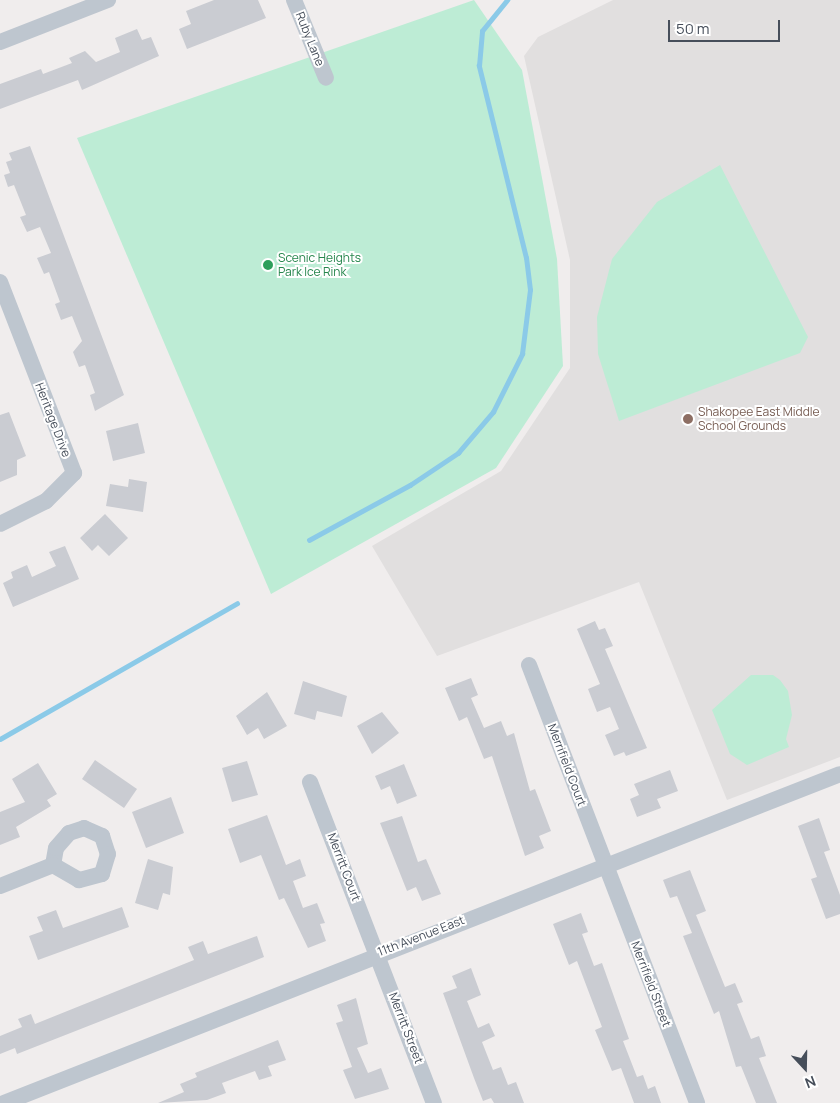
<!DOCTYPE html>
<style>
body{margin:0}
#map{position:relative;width:840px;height:1103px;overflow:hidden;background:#f0eded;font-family:Manrope,sans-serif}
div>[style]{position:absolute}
.education>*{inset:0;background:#e1dfdf}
.green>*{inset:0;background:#bdecd5}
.stream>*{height:4.5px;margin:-2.25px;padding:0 2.25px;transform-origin:2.25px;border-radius:2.25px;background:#8bcae8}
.building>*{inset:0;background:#caccd2}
.minor>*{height:16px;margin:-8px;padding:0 8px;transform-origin:8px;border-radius:8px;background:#bec6cf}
.dots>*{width:14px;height:14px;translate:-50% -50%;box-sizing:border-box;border:2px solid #fff;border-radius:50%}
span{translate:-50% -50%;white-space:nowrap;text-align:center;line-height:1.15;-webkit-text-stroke:4px #fff;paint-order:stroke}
.street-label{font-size:12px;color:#464e5a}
.leisure-label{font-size:12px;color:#27864d}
.left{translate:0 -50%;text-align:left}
.education-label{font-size:12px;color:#785e54}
.north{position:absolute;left:780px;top:1043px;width:50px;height:50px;-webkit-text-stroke:4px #fff;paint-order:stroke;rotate:159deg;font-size:14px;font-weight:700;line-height:20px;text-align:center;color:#464e5a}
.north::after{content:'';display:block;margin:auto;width:18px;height:22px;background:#464e5a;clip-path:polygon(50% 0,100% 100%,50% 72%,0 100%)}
.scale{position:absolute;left:668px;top:20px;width:112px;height:22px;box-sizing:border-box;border:2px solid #464e5a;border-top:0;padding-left:6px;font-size:15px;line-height:18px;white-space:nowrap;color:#464e5a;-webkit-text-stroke:4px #fff;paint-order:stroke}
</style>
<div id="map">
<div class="education">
<div style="clip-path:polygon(613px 0,840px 0,840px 757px,727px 800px,639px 582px,437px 656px,372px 546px,501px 471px,570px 368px,570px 260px,524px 56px,538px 37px)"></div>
</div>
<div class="green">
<div style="clip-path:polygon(474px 0,522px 70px,557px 259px,563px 366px,496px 468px,271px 594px,77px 138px)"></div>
<div style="clip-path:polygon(720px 165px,808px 337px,800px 353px,619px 421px,598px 354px,597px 317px,612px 259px,657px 202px)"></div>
<div style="clip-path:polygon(751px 675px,773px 675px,780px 680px,788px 691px,792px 715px,786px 739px,789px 747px,747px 765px,730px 754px,712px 710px)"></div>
</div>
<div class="stream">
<div style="left:309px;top:540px;width:115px;rotate:-28.6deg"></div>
<div style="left:410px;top:485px;width:58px;rotate:-33.7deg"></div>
<div style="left:458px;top:453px;width:54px;rotate:-49.5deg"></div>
<div style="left:493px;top:412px;width:65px;rotate:-63.4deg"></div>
<div style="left:522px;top:354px;width:64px;rotate:-82.9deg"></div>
<div style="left:530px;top:290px;width:32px;rotate:-97deg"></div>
<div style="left:526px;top:258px;width:198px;rotate:-103.8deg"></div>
<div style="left:479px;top:66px;width:35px;rotate:-85deg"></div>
<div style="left:482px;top:31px;width:40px;rotate:-51deg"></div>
<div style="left:0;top:739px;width:273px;rotate:-29.8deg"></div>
</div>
<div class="building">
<div style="clip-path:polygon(214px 0,258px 0,266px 18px,187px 49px,179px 29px,191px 24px,186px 11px)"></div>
<div style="clip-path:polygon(137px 29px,142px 40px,151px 37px,159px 56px,82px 90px,78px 80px,0 109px,0 84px,41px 69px,43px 74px,72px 63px,69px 58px,85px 51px,96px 62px,120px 52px,115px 38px)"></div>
<div style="clip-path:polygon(30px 146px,124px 395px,95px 411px,90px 395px,95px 393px,85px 365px,79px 367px,73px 352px,82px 341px,72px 316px,61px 320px,55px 304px,60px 302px,49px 272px,44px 274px,37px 258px,51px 253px,40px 227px,27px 232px,20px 217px,26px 215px,14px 185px,8px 187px,4px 175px,10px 173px,6px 162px,12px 160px,9px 153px)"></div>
<div style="clip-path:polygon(9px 412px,26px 456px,17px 460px,17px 475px,0 482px,0 415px)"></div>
<div style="clip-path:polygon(138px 423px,145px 453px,113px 461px,106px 431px)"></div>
<div style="clip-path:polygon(129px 479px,147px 482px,143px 512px,106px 506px,110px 484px,128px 487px)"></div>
<div style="clip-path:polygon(105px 514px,128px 538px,109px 556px,98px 545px,92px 551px,80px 538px)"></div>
<div style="clip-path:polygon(65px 546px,79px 579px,13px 607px,3px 583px,13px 578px,11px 572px,27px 565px,32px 577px,56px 566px,49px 552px)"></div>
<div style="clip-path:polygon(595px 621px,599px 630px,605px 628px,613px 646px,605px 649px,647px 748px,626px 756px,624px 752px,614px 756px,605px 735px,619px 729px,610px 707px,597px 712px,588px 689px,600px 684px,577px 629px)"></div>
<div style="clip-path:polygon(471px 678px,478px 695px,471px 698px,484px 728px,501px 721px,507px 736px,514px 733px,530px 791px,535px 789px,551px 831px,539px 836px,544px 848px,525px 856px,492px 756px,484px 759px,467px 717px,459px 721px,445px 688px)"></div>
<div style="clip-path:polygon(303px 681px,347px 696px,342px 717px,317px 711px,315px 720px,294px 714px)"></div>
<div style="clip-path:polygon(267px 692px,287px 726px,264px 739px,258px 728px,247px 735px,236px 716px)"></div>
<div style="clip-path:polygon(382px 712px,399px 733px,372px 754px,357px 726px)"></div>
<div style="clip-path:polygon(95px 760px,137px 789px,124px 808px,82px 779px)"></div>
<div style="clip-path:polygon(247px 761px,258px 795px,232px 802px,222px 768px)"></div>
<div style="clip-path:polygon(38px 763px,57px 794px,47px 800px,51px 806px,16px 827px,20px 837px,0 845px,0 812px,25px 802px,12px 779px)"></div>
<div style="clip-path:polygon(404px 764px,417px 796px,397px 804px,390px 786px,381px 790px,375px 776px)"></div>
<div style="clip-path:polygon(670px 770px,678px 791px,657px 799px,661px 808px,637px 817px,630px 799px,639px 795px,634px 784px)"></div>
<div style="clip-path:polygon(171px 797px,184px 833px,146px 848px,132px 812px)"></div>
<div style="clip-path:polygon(267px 815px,286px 865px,300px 859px,306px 876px,293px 881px,303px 908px,317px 903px,325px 923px,320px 924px,326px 941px,308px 948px,284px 898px,279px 900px,261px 855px,240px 863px,228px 829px)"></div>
<div style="clip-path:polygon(402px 816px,418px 862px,426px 859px,441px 894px,422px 901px,416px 887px,407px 891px,380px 823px)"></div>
<div style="clip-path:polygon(819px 818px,830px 850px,824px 852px,840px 895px,840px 914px,826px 919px,811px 879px,817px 877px,798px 826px)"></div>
<div style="clip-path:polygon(148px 859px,173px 867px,170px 895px,163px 893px,158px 910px,135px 903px)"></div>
<div style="clip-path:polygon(690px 870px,706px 911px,696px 915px,725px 987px,735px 983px,743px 1002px,737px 1004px,751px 1039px,759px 1036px,766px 1056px,759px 1058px,777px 1103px,756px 1103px,741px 1066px,736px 1067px,719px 1011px,714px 1014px,683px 936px,692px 933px,677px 896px,670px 898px,663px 880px)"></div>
<div style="clip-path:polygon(122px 907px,129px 927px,38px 960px,29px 936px,43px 931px,37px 917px,56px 910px,63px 928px)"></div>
<div style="clip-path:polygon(581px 913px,588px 932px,582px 934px,594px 966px,602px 963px,629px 1039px,623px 1041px,637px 1077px,643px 1075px,648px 1089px,655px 1086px,661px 1103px,634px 1103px,621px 1068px,612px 1071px,595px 1030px,602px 1027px,577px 961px,569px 965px,553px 924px)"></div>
<div style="clip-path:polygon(257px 936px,264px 957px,17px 1054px,15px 1048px,0 1054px,0 1036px,22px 1027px,18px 1019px,31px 1014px,35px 1024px,194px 960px,188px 947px,203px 941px,208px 954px)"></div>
<div style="clip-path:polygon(471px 968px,481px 995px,467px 1001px,478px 1028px,489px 1023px,495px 1036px,482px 1042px,493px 1070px,501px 1067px,508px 1085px,516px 1082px,524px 1103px,494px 1103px,491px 1098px,483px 1101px,474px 1078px,443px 993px,457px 988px,452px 976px)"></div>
<div style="clip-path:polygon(356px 998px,368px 1044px,357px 1048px,368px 1073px,381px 1068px,389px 1089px,355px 1099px,343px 1070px,352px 1067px,336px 1023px,343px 1021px,337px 1005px)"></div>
<div style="clip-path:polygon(278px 1040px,286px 1060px,268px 1066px,272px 1076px,259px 1080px,255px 1071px,222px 1083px,226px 1093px,207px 1100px,158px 1103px,184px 1092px,180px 1084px,197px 1077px,195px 1073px)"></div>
</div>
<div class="minor">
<div style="left:294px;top:0;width:84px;rotate:67.7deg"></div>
<div style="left:0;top:42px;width:116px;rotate:-21.3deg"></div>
<div style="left:0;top:282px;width:205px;rotate:68.8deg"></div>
<div style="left:74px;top:473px;width:40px;rotate:135deg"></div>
<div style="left:46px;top:501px;width:51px;rotate:153.4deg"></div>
<div style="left:529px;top:665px;width:469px;rotate:69deg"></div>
<div style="left:310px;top:782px;width:344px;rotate:68.9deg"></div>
<div style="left:84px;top:828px;width:20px;rotate:24deg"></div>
<div style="left:102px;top:836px;width:19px;rotate:72deg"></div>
<div style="left:108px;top:854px;width:21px;rotate:107deg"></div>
<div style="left:102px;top:874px;width:24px;rotate:165deg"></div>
<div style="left:79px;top:880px;width:30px;rotate:-150deg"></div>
<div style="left:53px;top:865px;width:17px;rotate:-80deg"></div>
<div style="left:56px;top:848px;width:20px;rotate:-49deg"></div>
<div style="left:69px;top:833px;width:16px;rotate:-18deg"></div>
<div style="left:0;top:886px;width:57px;rotate:-21.6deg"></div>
<div style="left:4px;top:1103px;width:898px;rotate:-21.48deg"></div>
</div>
<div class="dots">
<div style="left:268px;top:265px;background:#2e9e5b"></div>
<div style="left:688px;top:419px;background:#8d6e63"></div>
</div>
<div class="street-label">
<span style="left:310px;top:39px;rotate:68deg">Ruby Lane</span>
<span style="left:53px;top:420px;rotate:69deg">Heritage Drive</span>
<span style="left:567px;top:765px;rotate:69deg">Merrifield Court</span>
<span style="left:344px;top:867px;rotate:69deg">Merritt Court</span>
<span style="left:421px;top:936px;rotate:-21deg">11th Avenue East</span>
<span style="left:651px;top:984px;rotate:69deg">Merrifield Street</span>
<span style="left:406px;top:1028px;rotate:69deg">Merritt Street</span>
</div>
<div class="leisure-label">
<span class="left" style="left:278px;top:265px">Scenic Heights<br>Park Ice Rink</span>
</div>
<div class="education-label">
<span class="left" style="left:698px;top:419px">Shakopee East Middle<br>School Grounds</span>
</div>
<div class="north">N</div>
<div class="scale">50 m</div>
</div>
